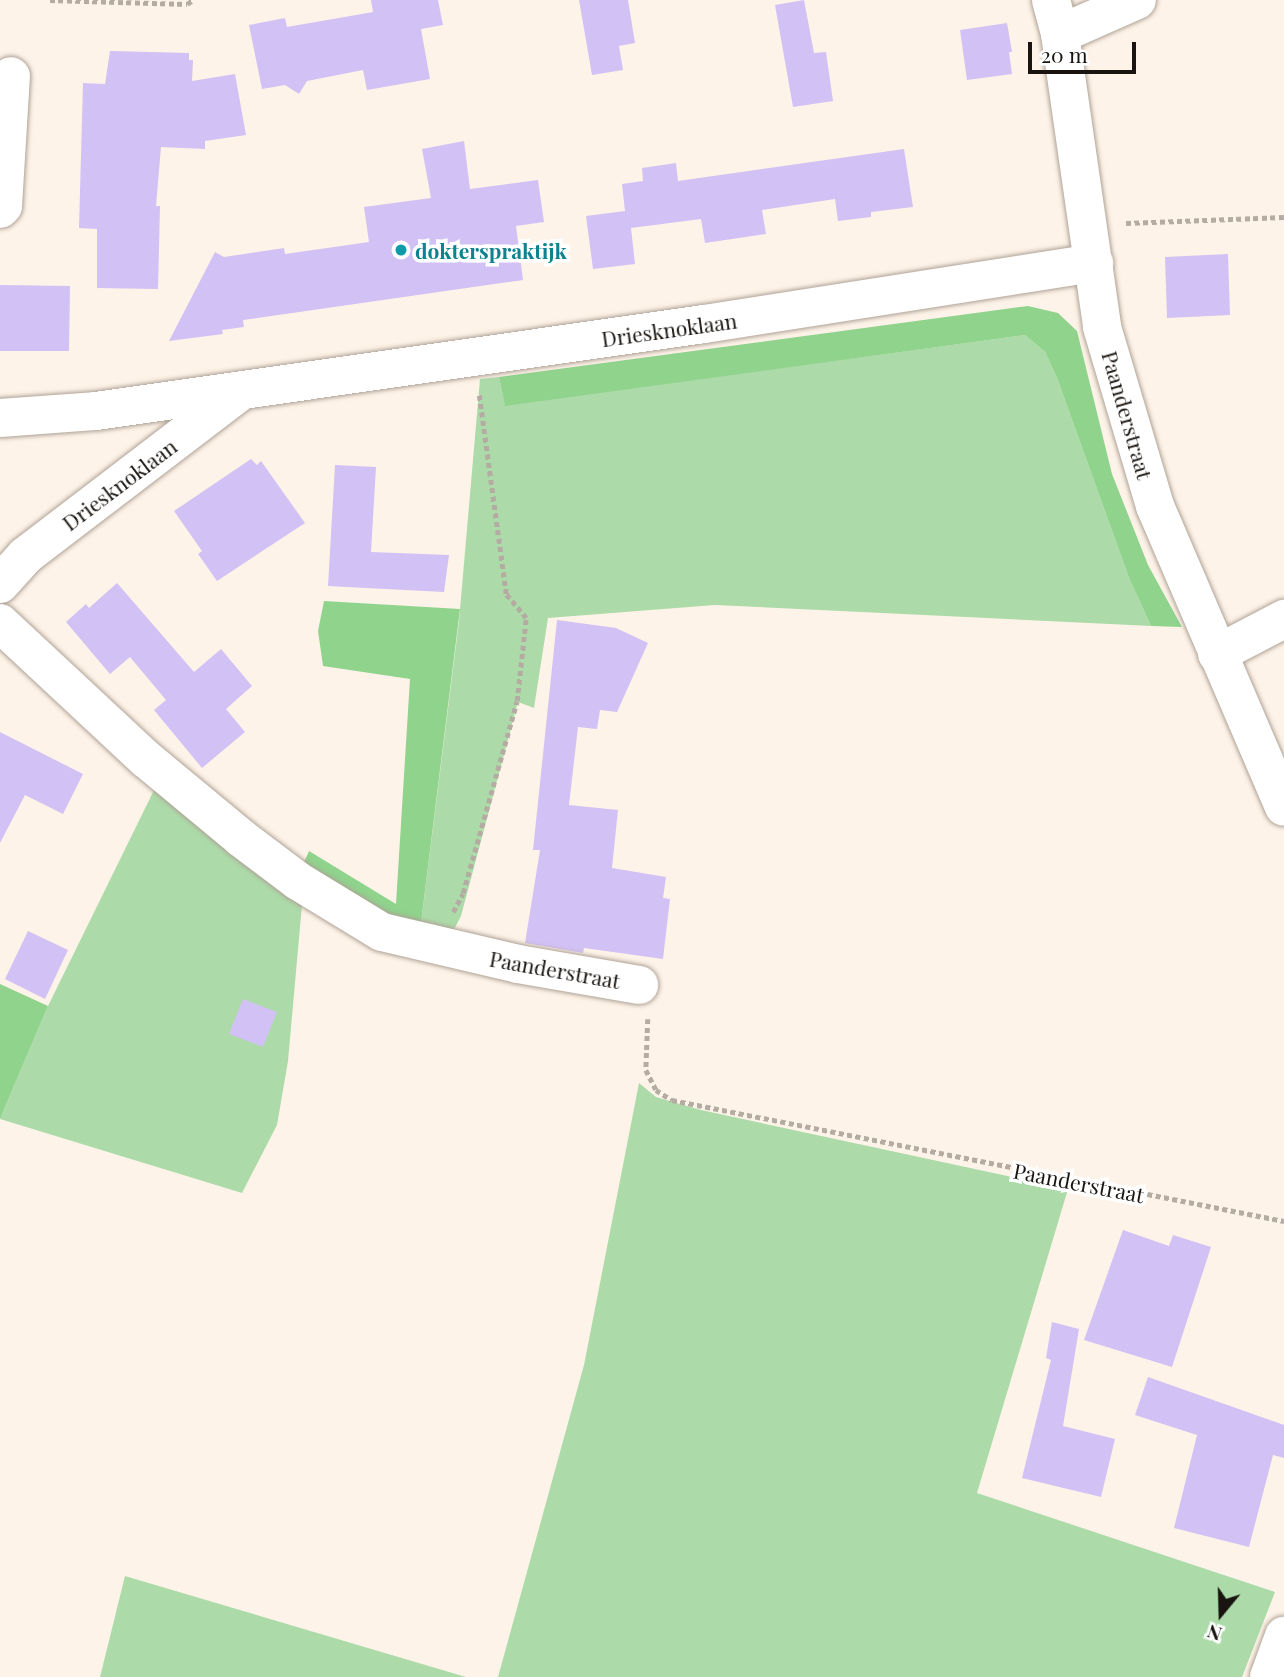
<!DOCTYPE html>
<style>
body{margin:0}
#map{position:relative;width:1284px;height:1677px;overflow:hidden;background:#fef3e8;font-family:"Playfair Display",serif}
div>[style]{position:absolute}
.green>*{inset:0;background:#acdba9}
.forest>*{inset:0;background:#8fd38d}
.building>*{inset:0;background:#d2c1f4}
.path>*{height:4.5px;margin-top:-2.25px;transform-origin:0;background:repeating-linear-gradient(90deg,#b4aba2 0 5px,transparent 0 8.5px)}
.roads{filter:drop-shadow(0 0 2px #afa296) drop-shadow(0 0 2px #afa296)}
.street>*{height:38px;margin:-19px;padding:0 19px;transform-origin:19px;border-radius:19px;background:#fff}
.dots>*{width:19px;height:19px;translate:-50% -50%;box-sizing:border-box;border:4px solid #fff;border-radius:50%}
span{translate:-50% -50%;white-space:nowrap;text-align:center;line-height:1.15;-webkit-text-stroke:7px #fff;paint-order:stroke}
.culture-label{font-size:21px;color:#0d838f;font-weight:700}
.left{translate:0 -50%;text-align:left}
.street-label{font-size:21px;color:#191410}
.north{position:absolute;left:1186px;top:1579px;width:70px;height:70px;-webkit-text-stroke:5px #fff;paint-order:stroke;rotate:199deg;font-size:19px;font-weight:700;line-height:28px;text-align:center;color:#191410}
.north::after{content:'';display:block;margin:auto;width:24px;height:32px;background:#191410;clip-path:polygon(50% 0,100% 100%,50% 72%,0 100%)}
.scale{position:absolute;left:1028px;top:42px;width:108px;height:32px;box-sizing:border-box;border:4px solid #191410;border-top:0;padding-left:9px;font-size:21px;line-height:24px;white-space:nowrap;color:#191410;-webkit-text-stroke:5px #fff;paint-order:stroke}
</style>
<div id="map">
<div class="green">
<div style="clip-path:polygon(1025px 335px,1045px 352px,1057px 378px,1129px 578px,1151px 626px,715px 605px,548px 618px,534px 708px,518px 702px,461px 916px,446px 945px,419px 939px,459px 621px,480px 379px,499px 377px,505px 405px)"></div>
<div style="clip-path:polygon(158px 782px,302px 905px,288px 1061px,277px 1125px,242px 1193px,0 1119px,48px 1006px)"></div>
<div style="clip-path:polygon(639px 1083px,656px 1097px,701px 1110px,1068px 1189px,977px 1493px,1275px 1592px,1242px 1677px,498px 1677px,584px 1365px)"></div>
<div style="clip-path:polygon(125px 1576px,466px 1677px,100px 1677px)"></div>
</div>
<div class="forest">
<div style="clip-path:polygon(1028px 306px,1058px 313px,1077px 331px,1112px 474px,1148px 565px,1182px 627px,1151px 626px,1129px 578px,1057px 378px,1045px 352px,1025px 335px,505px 406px,499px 377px)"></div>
<div style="clip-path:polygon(324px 601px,460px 609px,419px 939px,299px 874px,309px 851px,396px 904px,410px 679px,323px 666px,318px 631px)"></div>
<div style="clip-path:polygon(0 984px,48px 1006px,0 1119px)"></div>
</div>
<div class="building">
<div style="clip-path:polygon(371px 0,438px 0,443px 25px,421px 29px,430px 79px,367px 90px,363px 70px,307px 81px,299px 94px,285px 85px,262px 89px,249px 25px,285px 18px,287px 27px,373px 12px)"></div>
<div style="clip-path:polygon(579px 0,628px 0,635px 43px,619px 46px,623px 70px,592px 75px)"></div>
<div style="clip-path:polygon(804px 0,814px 53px,826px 52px,833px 101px,793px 107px,775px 5px)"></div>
<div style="clip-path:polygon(1007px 23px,1012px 52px,1009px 52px,1012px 74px,967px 80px,960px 30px)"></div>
<div style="clip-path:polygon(110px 51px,189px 53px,189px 60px,193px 60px,192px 81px,235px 74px,246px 135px,205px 141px,205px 149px,161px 147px,156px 206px,160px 206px,158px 289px,97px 288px,97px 229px,79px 228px,83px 83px,105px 84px)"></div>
<div style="clip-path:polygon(464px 141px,470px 189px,538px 180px,544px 222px,516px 226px,523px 280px,243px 320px,244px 327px,222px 330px,223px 334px,169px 341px,215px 252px,224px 257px,284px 248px,285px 254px,369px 242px,364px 207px,431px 198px,422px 149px)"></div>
<div style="clip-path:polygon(904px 149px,913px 207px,871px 212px,871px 217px,838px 221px,835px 199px,762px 210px,766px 234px,705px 243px,701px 219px,631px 228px,635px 264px,593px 269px,586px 216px,625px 211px,622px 184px,643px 181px,642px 168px,676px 163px,678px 181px)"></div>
<div style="clip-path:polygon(1228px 254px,1230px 315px,1167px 318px,1165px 257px)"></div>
<div style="clip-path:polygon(0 285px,70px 286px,69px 351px,0 351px)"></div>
<div style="clip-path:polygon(251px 459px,257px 465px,261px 461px,305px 523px,217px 581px,198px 554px,202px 551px,174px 511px)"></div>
<div style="clip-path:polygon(335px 465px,376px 467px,371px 552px,449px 555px,444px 592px,328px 586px)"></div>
<div style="clip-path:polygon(117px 583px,194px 672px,221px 649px,252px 686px,226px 709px,245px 732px,202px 768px,154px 710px,166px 700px,130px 657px,110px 674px,66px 622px,86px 604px,89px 608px)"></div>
<div style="clip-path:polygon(557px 620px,616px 628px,648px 643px,617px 712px,600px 710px,597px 729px,578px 727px,569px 805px,618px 810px,612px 868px,666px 877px,663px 898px,670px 899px,663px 959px,584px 948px,583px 953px,525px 943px,540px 850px,533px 850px)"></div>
<div style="clip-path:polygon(0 732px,83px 774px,63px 814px,25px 795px,0 843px)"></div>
<div style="clip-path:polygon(28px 931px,68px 950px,45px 999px,5px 979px)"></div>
<div style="clip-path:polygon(243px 999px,277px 1012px,263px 1047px,229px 1034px)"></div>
<div style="clip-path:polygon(1123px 1230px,1169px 1246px,1173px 1235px,1211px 1247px,1172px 1367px,1084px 1340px)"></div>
<div style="clip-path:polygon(1052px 1322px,1079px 1329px,1063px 1426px,1115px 1439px,1101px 1497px,1022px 1478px,1051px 1360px,1046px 1358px)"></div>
<div style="clip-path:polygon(1148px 1377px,1284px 1425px,1284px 1458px,1273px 1455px,1249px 1547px,1174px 1528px,1197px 1435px,1135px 1415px)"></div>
</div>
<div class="path">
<div style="left:50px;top:0;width:137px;rotate:1.7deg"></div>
<div style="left:187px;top:4px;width:7px;rotate:-34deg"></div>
<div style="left:1126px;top:223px;width:158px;rotate:-2.2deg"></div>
<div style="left:453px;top:912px;width:21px;rotate:-62deg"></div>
<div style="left:463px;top:893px;width:199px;rotate:-74.3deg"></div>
<div style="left:517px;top:701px;width:83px;rotate:-83.8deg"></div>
<div style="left:526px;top:618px;width:31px;rotate:-130deg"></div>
<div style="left:506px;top:594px;width:202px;rotate:-97.7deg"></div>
<div style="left:648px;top:1019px;width:51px;rotate:92.2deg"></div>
<div style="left:646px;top:1070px;width:22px;rotate:63deg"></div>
<div style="left:656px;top:1090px;width:19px;rotate:32deg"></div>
<div style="left:672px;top:1100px;width:624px;rotate:11.18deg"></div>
</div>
<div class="roads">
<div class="street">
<div style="left:1051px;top:0;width:35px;rotate:75deg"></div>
<div style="left:1060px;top:34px;width:296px;rotate:81.8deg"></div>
<div style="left:1102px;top:327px;width:187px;rotate:73.5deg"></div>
<div style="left:1155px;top:506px;width:327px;rotate:66.8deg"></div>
<div style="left:1060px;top:34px;width:84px;rotate:-23.8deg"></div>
<div style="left:0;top:209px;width:4px;rotate:-45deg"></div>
<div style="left:3px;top:206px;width:130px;rotate:-86.5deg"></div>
<div style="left:0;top:418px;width:96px;rotate:-4.2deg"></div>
<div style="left:96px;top:411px;width:614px;rotate:-8.14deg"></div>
<div style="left:704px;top:324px;width:395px;rotate:-8.9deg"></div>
<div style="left:0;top:584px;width:38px;rotate:-48deg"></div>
<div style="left:25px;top:556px;width:272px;rotate:-37.4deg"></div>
<div style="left:0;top:623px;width:200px;rotate:43deg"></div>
<div style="left:146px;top:759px;width:124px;rotate:39.7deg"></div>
<div style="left:241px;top:838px;width:71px;rotate:37deg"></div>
<div style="left:298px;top:881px;width:98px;rotate:31.3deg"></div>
<div style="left:382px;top:932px;width:140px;rotate:13.2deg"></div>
<div style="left:518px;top:964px;width:123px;rotate:9.8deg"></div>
<div style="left:1217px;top:654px;width:76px;rotate:-27.6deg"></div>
<div style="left:1269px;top:1677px;width:44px;rotate:-69.9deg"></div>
</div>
</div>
<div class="dots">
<div style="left:401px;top:250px;background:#0f9aa8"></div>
</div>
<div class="culture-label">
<span class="left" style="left:415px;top:250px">dokterspraktijk</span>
</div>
<div class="street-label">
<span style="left:669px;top:329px;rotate:-8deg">Driesknoklaan</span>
<span style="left:1128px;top:415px;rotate:74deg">Paanderstraat</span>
<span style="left:119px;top:484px;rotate:-37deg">Driesknoklaan</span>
<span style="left:555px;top:969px;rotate:10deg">Paanderstraat</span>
<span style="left:1079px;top:1182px;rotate:11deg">Paanderstraat</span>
</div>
<div class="north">N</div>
<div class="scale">20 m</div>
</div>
